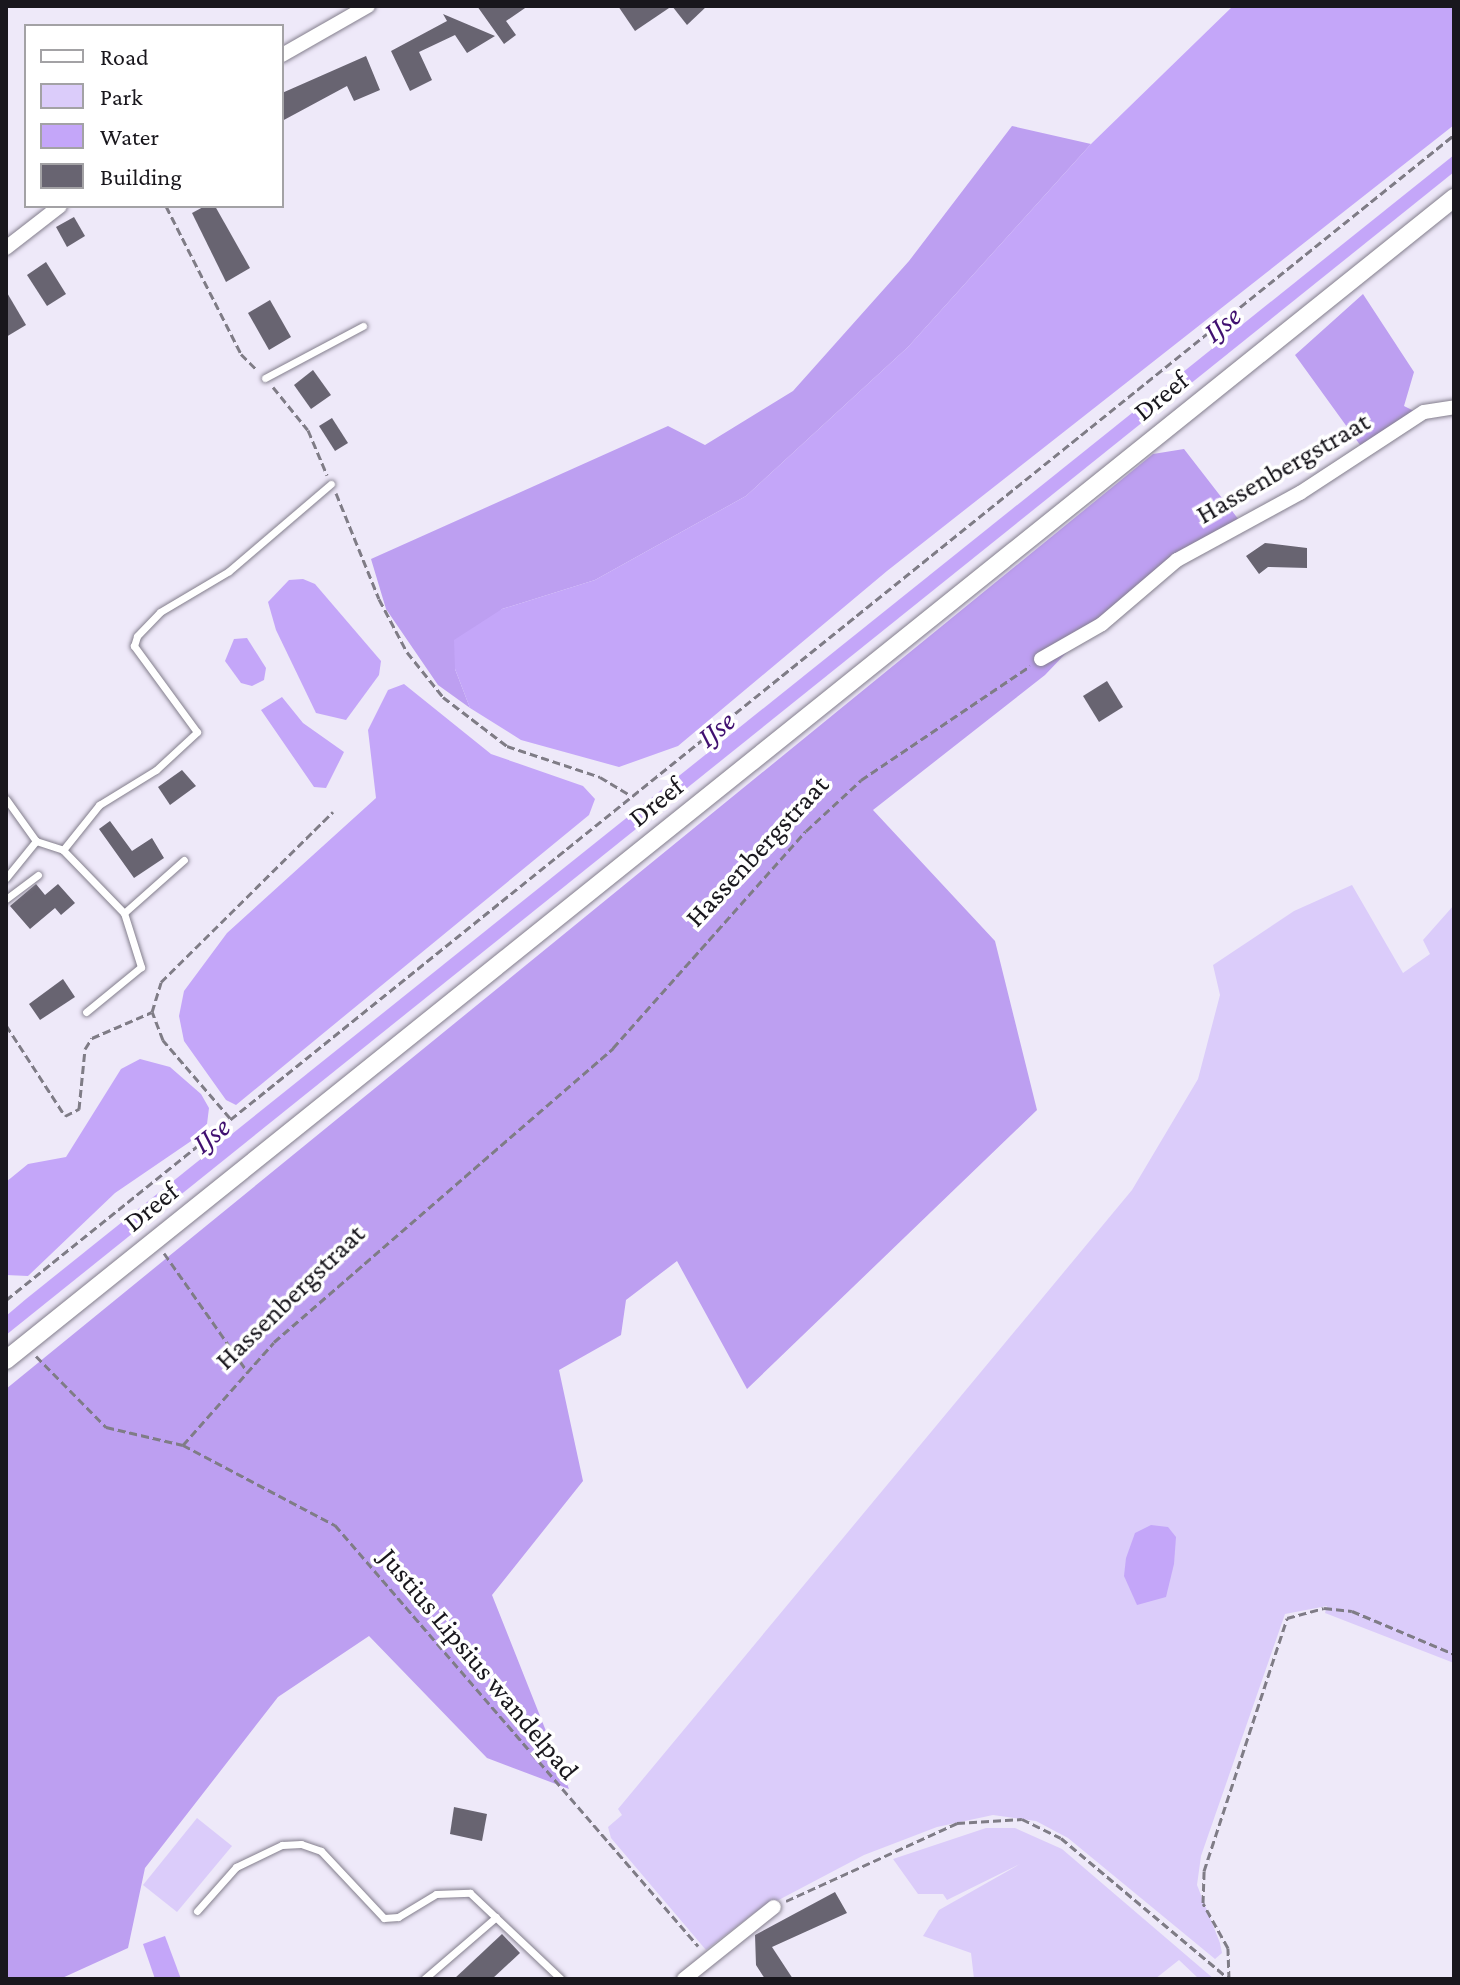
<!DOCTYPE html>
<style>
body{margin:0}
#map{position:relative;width:1460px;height:1985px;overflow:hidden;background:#eee9f9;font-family:"Crimson Pro",serif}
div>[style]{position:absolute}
.green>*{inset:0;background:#dbccfa}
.forest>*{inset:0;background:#bd9ff1}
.water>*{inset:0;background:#c4a6f9}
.building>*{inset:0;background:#686471}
.path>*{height:3px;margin-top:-1.5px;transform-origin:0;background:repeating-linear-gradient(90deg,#7f7c86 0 8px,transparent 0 12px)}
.roads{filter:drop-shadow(0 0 2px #837e8c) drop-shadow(0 0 2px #837e8c)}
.lane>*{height:7px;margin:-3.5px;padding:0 3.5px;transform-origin:3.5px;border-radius:3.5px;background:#fff}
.street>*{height:14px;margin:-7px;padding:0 7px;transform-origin:7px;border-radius:7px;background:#fff}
.secondary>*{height:18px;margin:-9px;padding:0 9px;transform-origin:9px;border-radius:9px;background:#fff}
span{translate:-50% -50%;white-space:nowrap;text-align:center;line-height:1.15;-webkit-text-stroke:7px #fff;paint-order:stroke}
.street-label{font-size:28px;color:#19171d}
.water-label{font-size:30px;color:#401070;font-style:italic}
.frame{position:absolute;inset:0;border:8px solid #19171d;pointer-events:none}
.legend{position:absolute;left:24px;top:24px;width:260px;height:184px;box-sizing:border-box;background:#fff;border:2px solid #a3a2a5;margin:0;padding:10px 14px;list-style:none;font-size:24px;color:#19171d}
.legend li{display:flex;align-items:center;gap:16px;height:40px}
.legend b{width:40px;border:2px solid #a3a2a5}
</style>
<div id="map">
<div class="green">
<div style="clip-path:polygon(1352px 885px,1403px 973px,1430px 954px,1423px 940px,1454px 905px,1454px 1663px,1325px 1613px,1327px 1606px,1285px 1614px,1201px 1856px,1197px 1885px,1220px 1943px,1222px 1953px,1215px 1959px,1068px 1838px,1036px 1821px,993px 1815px,937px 1827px,864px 1855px,754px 1913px,706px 1950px,611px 1838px,608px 1827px,622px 1815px,618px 1809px,1132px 1190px,1198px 1079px,1220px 995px,1213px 965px,1294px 911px)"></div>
<div style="clip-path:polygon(197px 1818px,232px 1846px,177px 1912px,143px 1885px)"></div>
<div style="clip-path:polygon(986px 1828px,1015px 1828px,1062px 1849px,1214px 1979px,1199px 1979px,1179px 1960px,1155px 1979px,974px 1979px,971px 1953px,923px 1936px,939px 1910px,1020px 1864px,947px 1900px,943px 1894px,918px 1894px,893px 1859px)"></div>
</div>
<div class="forest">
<div style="clip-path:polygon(1012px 126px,1091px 144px,908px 347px,746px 496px,595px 580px,502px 609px,455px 669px,470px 708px,438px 685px,386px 609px,371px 559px,668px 426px,705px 445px,793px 391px,909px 261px)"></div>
<div style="clip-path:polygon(1363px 294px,1414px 372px,1404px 406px,1414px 411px,1363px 449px,1295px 355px)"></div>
<div style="clip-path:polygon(1184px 449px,1239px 520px,1088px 630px,1045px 675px,873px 810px,995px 941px,1037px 1110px,747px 1389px,677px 1261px,626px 1300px,621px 1335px,559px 1370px,583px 1481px,492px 1595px,569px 1789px,487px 1758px,369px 1636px,278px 1697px,145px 1868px,128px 1948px,60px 1979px,6px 1979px,6px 1389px,1153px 454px)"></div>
</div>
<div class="water">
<div style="clip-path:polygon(1233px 6px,1454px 6px,1454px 125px,887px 571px,678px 746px,619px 767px,521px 740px,470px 708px,455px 669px,454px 640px,502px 609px,595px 580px,746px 496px,908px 347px,1091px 144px)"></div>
<div style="clip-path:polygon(1454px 155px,1454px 172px,6px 1335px,6px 1316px,26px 1299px)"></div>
<div style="clip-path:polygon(303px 579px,315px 584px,381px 661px,379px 675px,346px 720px,316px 713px,276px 630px,268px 602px,289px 580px)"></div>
<div style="clip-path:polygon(247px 638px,266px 668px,264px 680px,252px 686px,241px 683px,225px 661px,234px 639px)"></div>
<div style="clip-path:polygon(404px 684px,491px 754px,583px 786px,595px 799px,589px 815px,236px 1105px,226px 1100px,184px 1041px,179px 1016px,184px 991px,227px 933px,376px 798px,368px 730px,388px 690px)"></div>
<div style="clip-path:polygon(282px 697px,303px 723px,344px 752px,326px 788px,314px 787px,261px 710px)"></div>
<div style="clip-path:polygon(140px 1059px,170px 1067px,201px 1094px,209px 1108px,207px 1124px,197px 1137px,115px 1193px,28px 1276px,6px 1275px,6px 1182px,28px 1164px,66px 1157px,121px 1069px)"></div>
<div style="clip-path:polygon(1151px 1525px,1168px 1527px,1176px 1537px,1174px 1564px,1166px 1597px,1137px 1605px,1124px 1576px,1126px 1558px,1135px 1533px)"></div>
<div style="clip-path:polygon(165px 1936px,181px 1979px,155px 1979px,143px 1944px)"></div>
</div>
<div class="building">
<div style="clip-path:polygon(477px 6px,528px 6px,506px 21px,516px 35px,504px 44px)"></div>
<div style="clip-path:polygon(618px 6px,672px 6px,635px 31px)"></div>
<div style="clip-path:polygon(672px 6px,707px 6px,687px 25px)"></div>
<div style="clip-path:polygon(443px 14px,495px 36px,467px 53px,455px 35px,419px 52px,432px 80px,410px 91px,391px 51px,447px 21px)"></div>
<div style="clip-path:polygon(366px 56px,380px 90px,354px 101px,347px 86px,282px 121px,282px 93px)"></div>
<div style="clip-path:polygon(205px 206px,215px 206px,250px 268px,226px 282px,192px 213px)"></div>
<div style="clip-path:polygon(74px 217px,85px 236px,67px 247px,56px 227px)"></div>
<div style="clip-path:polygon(46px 262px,66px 294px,47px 306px,27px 275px)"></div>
<div style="clip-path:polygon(6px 291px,26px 325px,6px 337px)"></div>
<div style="clip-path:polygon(270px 300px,291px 337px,269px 350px,248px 313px)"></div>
<div style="clip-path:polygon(313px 370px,331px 395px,311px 409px,294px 385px)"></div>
<div style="clip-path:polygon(332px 418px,348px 443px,335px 451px,319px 426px)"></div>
<div style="clip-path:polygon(1265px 543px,1307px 548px,1307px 568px,1268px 567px,1259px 574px,1246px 556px)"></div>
<div style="clip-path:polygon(1107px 681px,1123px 707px,1099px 722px,1083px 696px)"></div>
<div style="clip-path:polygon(182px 770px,196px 786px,170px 805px,158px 787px)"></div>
<div style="clip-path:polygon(110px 821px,132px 851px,152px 838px,164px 858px,134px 878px,99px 829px)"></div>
<div style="clip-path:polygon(36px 884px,45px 895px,58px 884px,75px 903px,61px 915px,55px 908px,30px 929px,10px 906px)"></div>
<div style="clip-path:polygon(63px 979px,75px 997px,40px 1020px,29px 1004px)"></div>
<div style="clip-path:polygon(454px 1807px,487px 1814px,482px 1841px,450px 1834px)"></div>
<div style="clip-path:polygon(835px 1892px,847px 1913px,772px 1947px,793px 1979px,765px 1979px,756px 1965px,755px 1935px)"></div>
<div style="clip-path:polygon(502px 1934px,520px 1953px,492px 1979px,454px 1979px)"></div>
</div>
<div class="path">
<div style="left:166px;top:206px;width:166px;rotate:63.1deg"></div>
<div style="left:241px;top:354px;width:23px;rotate:45deg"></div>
<div style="left:273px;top:387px;width:55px;rotate:50.9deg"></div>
<div style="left:308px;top:430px;width:49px;rotate:67.1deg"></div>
<div style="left:336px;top:493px;width:114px;rotate:67.9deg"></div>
<div style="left:379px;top:599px;width:60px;rotate:62.2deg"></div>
<div style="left:407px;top:652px;width:58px;rotate:51.3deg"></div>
<div style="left:443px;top:697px;width:81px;rotate:37.4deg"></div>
<div style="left:507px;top:746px;width:98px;rotate:18.4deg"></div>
<div style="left:600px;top:777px;width:33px;rotate:31deg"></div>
<div style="left:6px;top:1025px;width:108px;rotate:57deg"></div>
<div style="left:65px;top:1116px;width:16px;rotate:-27deg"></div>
<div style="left:79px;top:1109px;width:60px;rotate:-84.3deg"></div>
<div style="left:85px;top:1049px;width:13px;rotate:-58deg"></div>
<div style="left:92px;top:1038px;width:65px;rotate:-23.4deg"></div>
<div style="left:230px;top:1118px;width:103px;rotate:-130.7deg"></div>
<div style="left:163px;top:1040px;width:30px;rotate:-111deg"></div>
<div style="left:152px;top:1012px;width:31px;rotate:-73deg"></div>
<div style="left:161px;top:982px;width:242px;rotate:-44.7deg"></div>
<div style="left:164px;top:1253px;width:144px;rotate:54.9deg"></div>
<div style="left:6px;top:1300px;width:1858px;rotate:-38.82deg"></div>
<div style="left:36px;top:1356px;width:100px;rotate:45.4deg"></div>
<div style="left:106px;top:1427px;width:79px;rotate:13.2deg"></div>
<div style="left:183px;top:1445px;width:172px;rotate:27.8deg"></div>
<div style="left:335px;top:1525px;width:556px;rotate:49.23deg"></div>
<div style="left:183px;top:1445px;width:137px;rotate:-48.5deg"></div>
<div style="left:274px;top:1342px;width:449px;rotate:-40.9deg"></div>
<div style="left:613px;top:1048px;width:290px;rotate:-48.4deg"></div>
<div style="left:806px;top:831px;width:75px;rotate:-42.8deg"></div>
<div style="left:861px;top:780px;width:204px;rotate:-34deg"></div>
<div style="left:786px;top:1901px;width:188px;rotate:-24.5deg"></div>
<div style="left:957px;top:1823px;width:65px;rotate:-3.5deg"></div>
<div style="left:1022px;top:1819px;width:43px;rotate:26deg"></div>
<div style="left:1061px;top:1838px;width:219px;rotate:40deg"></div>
<div style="left:1229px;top:1979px;width:31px;rotate:-92deg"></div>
<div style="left:1228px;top:1948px;width:51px;rotate:-119.1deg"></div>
<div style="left:1203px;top:1903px;width:32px;rotate:-88deg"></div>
<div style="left:1204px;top:1871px;width:266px;rotate:-71.8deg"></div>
<div style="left:1287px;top:1618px;width:38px;rotate:-15deg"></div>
<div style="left:1324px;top:1608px;width:28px;rotate:6deg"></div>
<div style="left:1352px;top:1611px;width:111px;rotate:22.9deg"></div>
</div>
<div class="roads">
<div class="lane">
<div style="left:265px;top:378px;width:111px;rotate:-28deg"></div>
<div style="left:6px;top:799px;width:52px;rotate:54.5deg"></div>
<div style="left:63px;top:850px;width:58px;rotate:-51.3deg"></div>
<div style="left:99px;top:805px;width:67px;rotate:-31.6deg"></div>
<div style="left:156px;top:770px;width:56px;rotate:-42.8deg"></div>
<div style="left:197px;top:732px;width:107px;rotate:-126.2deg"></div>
<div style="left:134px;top:646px;width:10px;rotate:-73deg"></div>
<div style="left:137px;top:636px;width:33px;rotate:-46deg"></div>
<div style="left:160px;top:612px;width:80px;rotate:-30.7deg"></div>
<div style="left:229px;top:571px;width:134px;rotate:-40.5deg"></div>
<div style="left:6px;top:878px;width:48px;rotate:-51deg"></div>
<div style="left:36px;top:841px;width:28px;rotate:18deg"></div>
<div style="left:63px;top:850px;width:88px;rotate:45.9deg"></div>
<div style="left:124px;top:913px;width:57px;rotate:72.5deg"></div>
<div style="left:141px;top:967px;width:71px;rotate:140.7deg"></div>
<div style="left:6px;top:899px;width:40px;rotate:-37deg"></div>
<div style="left:124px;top:913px;width:80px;rotate:-41.5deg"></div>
<div style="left:197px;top:1911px;width:59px;rotate:-48.4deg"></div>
<div style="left:236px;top:1867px;width:51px;rotate:-25.6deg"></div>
<div style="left:282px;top:1845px;width:19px;rotate:-3deg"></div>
<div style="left:301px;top:1844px;width:21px;rotate:19deg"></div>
<div style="left:321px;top:1851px;width:92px;rotate:46.8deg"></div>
<div style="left:384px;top:1918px;width:14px;rotate:-4deg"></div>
<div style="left:398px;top:1917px;width:44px;rotate:-31.2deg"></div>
<div style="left:436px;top:1894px;width:34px;rotate:-2deg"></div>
<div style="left:470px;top:1893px;width:125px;rotate:43.4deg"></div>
<div style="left:424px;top:1979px;width:95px;rotate:-40.7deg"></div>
</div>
<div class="street">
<div style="left:282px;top:55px;width:99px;rotate:-29.7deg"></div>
<div style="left:6px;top:248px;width:68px;rotate:-37.9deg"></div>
<div style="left:1041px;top:659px;width:70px;rotate:-29.8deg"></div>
<div style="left:1102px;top:624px;width:99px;rotate:-40.5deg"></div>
<div style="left:1177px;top:560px;width:140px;rotate:-28.6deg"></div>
<div style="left:1300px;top:493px;width:148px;rotate:-33.2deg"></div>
<div style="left:1424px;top:412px;width:30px;rotate:-9deg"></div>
<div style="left:684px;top:1979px;width:115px;rotate:-38.7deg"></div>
</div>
<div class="secondary">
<div style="left:6px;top:1360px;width:1857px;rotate:-38.75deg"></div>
</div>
</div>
<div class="street-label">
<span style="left:1161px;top:396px;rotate:-39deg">Dreef</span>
<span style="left:1283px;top:468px;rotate:-30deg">Hassenbergstraat</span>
<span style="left:656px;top:802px;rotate:-39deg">Dreef</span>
<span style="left:757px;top:851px;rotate:-47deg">Hassenbergstraat</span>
<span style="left:151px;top:1207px;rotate:-39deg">Dreef</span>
<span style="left:290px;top:1297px;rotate:-44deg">Hassenbergstraat</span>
<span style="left:479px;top:1664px;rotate:50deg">Justius Lipsius wandelpad</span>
</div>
<div class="water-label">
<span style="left:1222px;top:324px;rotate:-39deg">IJse</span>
<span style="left:716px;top:729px;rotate:-39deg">IJse</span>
<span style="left:211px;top:1135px;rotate:-39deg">IJse</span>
</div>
<div class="frame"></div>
<ul class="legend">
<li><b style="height:10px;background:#fff"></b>Road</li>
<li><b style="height:22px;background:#dbccfa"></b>Park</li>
<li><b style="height:22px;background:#c4a6f9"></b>Water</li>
<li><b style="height:22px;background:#686471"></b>Building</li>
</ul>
</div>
